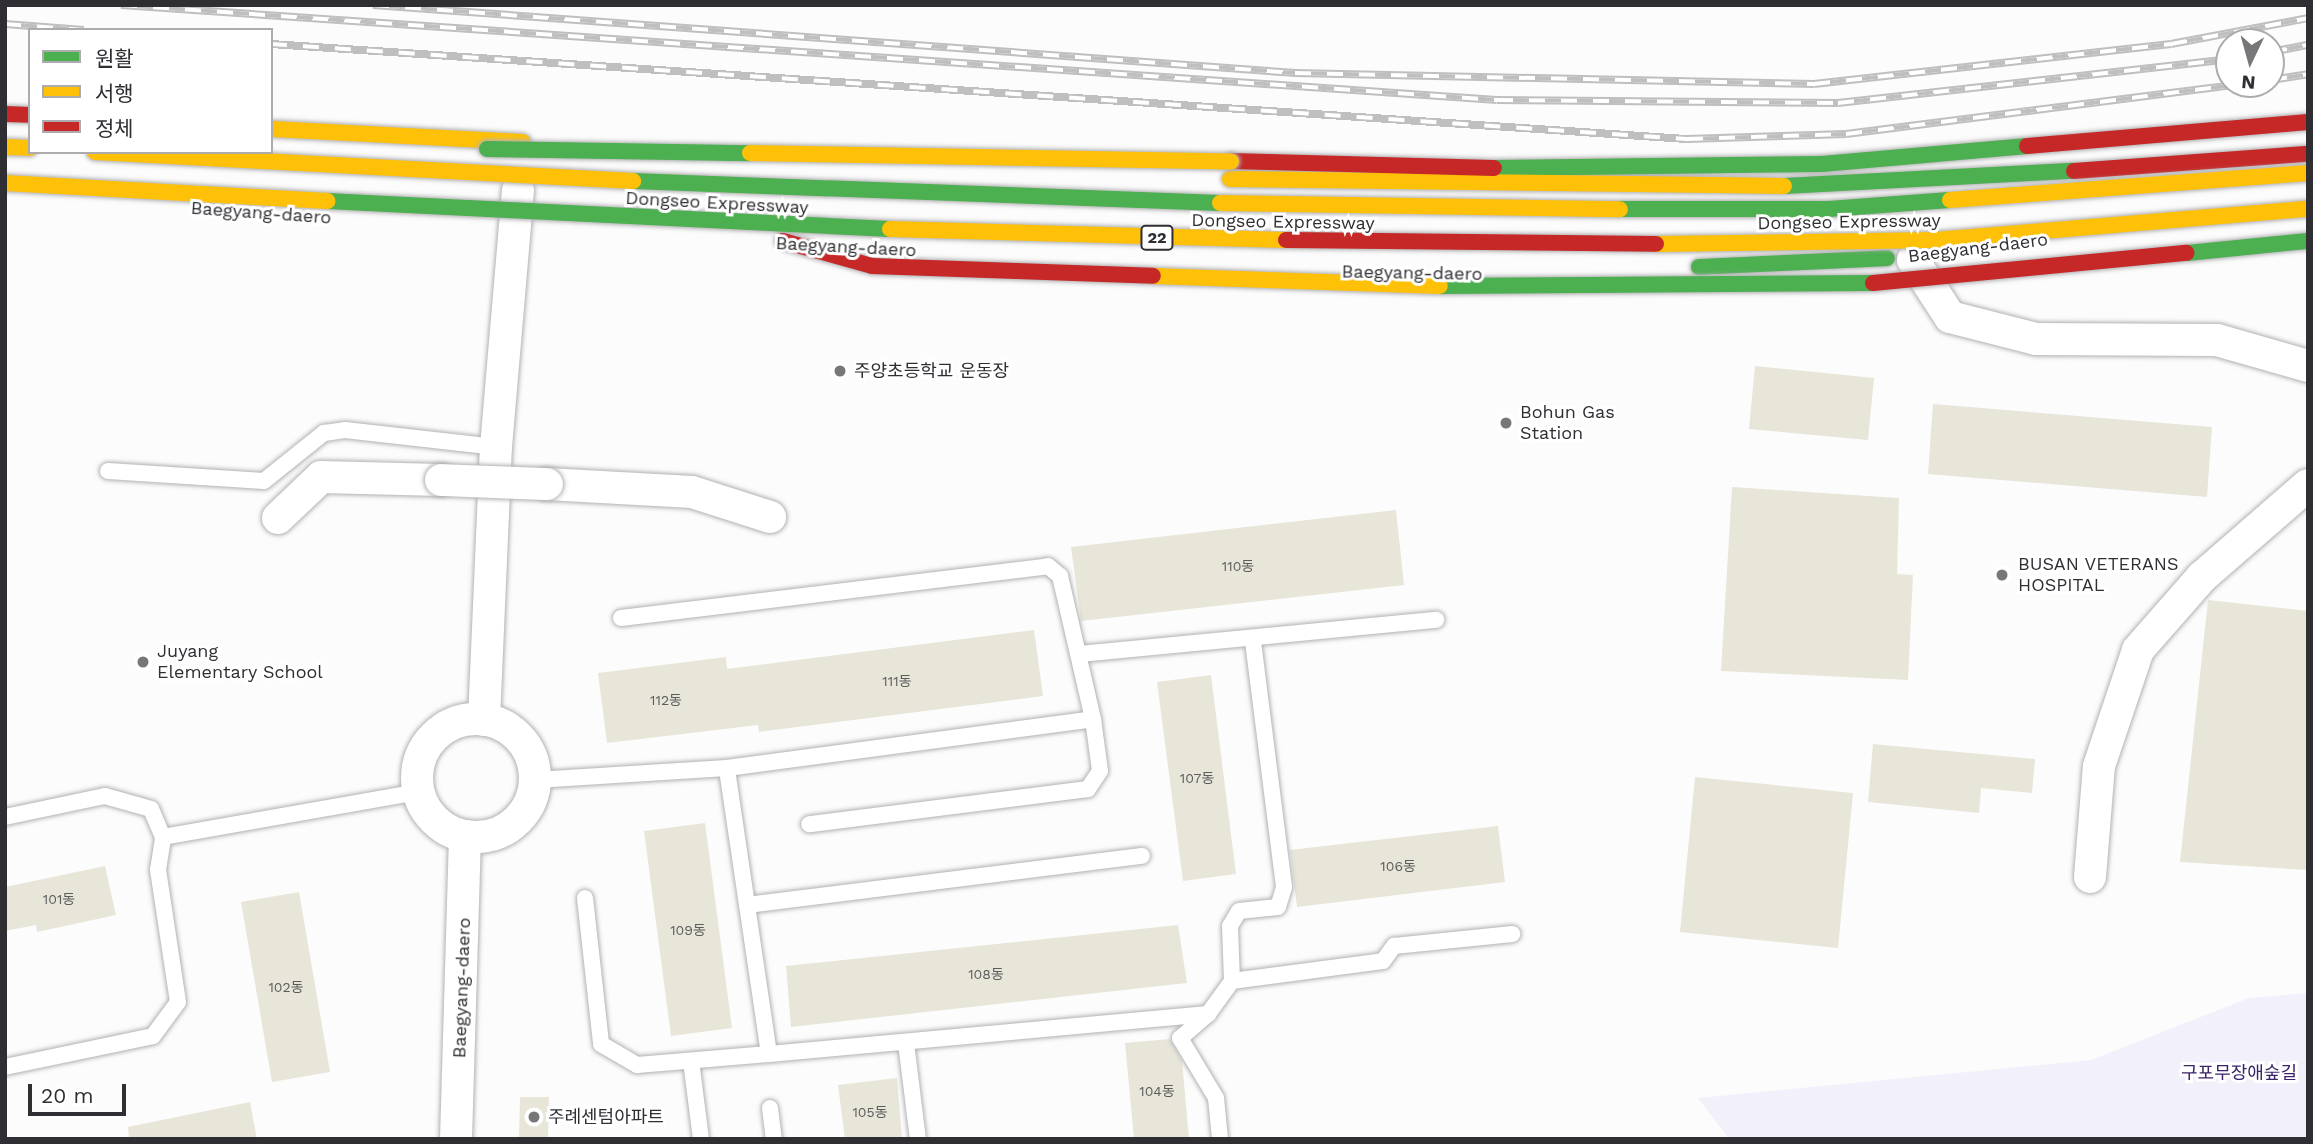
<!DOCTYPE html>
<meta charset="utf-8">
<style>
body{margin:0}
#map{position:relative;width:2313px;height:1144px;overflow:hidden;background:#fcfcfc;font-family:"Work Sans","Noto Sans KR",sans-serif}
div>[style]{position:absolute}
.green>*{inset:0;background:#f2f0fa}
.building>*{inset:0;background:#e8e6d9}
.roads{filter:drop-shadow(0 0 2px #b2b2b4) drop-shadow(0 0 2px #b2b2b4)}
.lane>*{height:16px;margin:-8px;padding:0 8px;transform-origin:8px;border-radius:8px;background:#fff}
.street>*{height:32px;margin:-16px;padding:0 16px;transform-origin:16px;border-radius:16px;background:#fff}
.street>.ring{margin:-16px;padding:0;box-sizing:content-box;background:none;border:32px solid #fff;border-radius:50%}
.fast>*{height:16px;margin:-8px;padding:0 8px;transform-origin:8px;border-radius:8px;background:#4caf50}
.slow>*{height:16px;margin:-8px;padding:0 8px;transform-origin:8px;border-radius:8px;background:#ffc107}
.jam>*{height:16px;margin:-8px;padding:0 8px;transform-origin:8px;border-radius:8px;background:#c62828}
.rail>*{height:8px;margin-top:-4px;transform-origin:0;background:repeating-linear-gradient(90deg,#fff 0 16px,#bfbfc0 0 32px);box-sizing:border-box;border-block:2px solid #bfbfc0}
.bridges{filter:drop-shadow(0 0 2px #b2b2b4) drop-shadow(0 0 2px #b2b2b4)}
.street-bridge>*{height:32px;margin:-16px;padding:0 16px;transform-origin:16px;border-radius:16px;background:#fff}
.fast-bridge>*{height:16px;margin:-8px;padding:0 8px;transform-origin:8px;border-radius:8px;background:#4caf50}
.slow-bridge>*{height:16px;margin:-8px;padding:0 8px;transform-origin:8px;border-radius:8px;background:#ffc107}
.jam-bridge>*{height:16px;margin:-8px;padding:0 8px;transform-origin:8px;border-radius:8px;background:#c62828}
.dots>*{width:19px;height:19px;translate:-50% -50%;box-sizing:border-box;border:4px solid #fff;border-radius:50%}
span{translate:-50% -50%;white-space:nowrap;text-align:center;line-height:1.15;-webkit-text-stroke:6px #fff;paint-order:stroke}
.number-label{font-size:14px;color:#5d5c5c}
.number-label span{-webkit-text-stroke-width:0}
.shield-label span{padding:2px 5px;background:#fff;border:2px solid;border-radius:5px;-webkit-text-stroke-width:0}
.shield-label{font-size:16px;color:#2f2e33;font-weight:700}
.street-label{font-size:18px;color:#2f2e33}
.poi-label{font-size:18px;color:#2f2e33}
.left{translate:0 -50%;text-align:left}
.park-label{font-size:18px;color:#3b236a}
.frame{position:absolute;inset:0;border:7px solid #2f2e33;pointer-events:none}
.legend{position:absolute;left:28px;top:28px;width:245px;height:126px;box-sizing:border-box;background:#fff;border:2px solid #acabad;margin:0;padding:9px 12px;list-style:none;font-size:21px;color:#2f2e33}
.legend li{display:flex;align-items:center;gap:14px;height:35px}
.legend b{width:35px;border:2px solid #acabad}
.north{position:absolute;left:2215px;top:28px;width:70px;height:70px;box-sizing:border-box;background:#fff;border:2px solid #acabad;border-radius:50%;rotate:185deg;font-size:19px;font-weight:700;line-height:28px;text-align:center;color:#2f2e33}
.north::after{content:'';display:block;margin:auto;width:24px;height:32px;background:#777679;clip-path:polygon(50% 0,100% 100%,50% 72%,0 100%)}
.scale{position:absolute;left:28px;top:1084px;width:98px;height:32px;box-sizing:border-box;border:4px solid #2f2e33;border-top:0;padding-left:9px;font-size:21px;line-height:24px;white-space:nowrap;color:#2f2e33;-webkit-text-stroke:5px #fff;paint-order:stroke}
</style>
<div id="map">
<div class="green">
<div style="clip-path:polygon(2308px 993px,2308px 1139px,1729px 1139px,1698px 1098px,2091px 1060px,2249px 998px)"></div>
</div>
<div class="building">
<div style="clip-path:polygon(1755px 366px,1874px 378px,1868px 440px,1749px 429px)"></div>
<div style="clip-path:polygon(1933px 404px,2212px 427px,2207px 497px,1928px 474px)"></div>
<div style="clip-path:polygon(1732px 487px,1899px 498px,1897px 574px,1913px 575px,1908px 680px,1721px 671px)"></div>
<div style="clip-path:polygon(1396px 510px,1404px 585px,1081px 621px,1071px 547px)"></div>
<div style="clip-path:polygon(2208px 600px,2308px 611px,2308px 870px,2180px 862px)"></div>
<div style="clip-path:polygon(1034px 630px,1043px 696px,759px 732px,758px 725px,607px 743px,598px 673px,726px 657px,727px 669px)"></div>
<div style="clip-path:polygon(1211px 675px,1236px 874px,1183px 881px,1157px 682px)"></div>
<div style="clip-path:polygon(1873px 744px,2035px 759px,2032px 793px,1981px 788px,1979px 813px,1868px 802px)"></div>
<div style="clip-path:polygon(1695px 777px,1853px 793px,1838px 948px,1680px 932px)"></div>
<div style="clip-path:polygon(705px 823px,732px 1028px,671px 1036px,644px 831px)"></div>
<div style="clip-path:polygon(1498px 826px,1505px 882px,1297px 907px,1290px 850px)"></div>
<div style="clip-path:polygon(105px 866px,116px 915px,37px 932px,36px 925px,5px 931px,5px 887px)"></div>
<div style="clip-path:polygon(299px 892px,330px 1072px,272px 1082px,241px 902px)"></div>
<div style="clip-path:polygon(1178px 925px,1187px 983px,791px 1027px,786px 966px)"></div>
<div style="clip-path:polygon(1170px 1039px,1182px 1061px,1189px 1139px,1134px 1139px,1125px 1043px)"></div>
<div style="clip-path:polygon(897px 1078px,902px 1139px,845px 1139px,838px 1085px)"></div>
<div style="clip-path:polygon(520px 1097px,549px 1097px,548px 1139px,519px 1139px)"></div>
<div style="clip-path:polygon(250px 1102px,257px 1139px,129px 1139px,128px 1127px)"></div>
</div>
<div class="roads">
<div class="lane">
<div style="left:108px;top:471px;width:156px;rotate:3.7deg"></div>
<div style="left:264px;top:481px;width:77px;rotate:-38.7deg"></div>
<div style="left:324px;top:433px;width:21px;rotate:-8deg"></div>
<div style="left:345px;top:430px;width:152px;rotate:6.4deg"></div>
<div style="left:621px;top:618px;width:430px;rotate:-6.9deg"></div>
<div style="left:1048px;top:566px;width:16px;rotate:40deg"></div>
<div style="left:1060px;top:576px;width:147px;rotate:77deg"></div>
<div style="left:1080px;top:654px;width:358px;rotate:-5.5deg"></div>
<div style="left:536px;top:780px;width:191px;rotate:-3.6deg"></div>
<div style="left:727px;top:768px;width:369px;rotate:-7.6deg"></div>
<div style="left:1093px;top:719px;width:52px;rotate:82.3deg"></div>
<div style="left:1100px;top:771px;width:22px;rotate:124deg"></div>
<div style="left:1088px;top:789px;width:281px;rotate:172.8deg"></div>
<div style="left:5px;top:817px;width:102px;rotate:-11.9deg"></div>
<div style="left:105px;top:796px;width:48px;rotate:15.8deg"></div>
<div style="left:151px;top:809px;width:30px;rotate:67deg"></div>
<div style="left:585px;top:898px;width:147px;rotate:83.7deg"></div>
<div style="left:601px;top:1044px;width:42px;rotate:30.3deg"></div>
<div style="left:637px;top:1065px;width:132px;rotate:-4.8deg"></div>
<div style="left:769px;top:1054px;width:289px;rotate:-98.4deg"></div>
<div style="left:747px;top:905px;width:398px;rotate:-7.1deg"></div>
<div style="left:1232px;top:981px;width:55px;rotate:-92.1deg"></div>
<div style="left:1230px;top:926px;width:17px;rotate:-59deg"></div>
<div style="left:1239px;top:911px;width:39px;rotate:-6deg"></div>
<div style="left:1278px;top:907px;width:21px;rotate:-73deg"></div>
<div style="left:1284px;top:887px;width:248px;rotate:-97.2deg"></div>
<div style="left:1208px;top:1014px;width:37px;rotate:139deg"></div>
<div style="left:1180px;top:1038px;width:70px;rotate:59deg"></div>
<div style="left:1216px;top:1098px;width:41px;rotate:84.4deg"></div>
<div style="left:906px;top:1043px;width:97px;rotate:82.9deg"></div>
<div style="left:769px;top:1054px;width:441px;rotate:-5.2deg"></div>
<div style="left:1208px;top:1014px;width:41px;rotate:-54deg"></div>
<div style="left:1232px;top:981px;width:152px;rotate:-7.5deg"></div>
<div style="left:1383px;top:961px;width:19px;rotate:-54deg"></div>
<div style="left:1394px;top:946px;width:119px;rotate:-5.8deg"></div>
<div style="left:691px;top:1061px;width:79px;rotate:82.7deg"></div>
<div style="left:5px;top:1067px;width:151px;rotate:-11.8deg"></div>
<div style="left:153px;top:1036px;width:42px;rotate:-53.7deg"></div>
<div style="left:178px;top:1002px;width:134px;rotate:-98.6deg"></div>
<div style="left:158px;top:870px;width:33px;rotate:-81deg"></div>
<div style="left:163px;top:837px;width:259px;rotate:-10deg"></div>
<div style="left:770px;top:1108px;width:31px;rotate:83deg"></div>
</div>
<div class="street">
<div style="left:1913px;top:260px;width:68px;rotate:57deg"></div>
<div style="left:1950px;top:317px;width:89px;rotate:14.3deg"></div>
<div style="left:2036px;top:339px;width:181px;rotate:0.3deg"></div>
<div style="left:2217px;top:340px;width:95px;rotate:15.9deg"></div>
<div style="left:547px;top:484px;width:145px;rotate:3.2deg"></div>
<div style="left:692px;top:492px;width:82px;rotate:17.8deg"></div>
<div style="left:278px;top:518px;width:59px;rotate:-43.6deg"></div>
<div style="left:321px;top:477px;width:120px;rotate:1.4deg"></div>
<div class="ring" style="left:417px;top:719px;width:86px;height:86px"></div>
<div style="left:484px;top:720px;width:273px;rotate:-87.5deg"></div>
<div style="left:496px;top:447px;width:258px;rotate:-85.1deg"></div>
<div style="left:2090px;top:877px;width:111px;rotate:-85.4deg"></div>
<div style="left:2099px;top:766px;width:122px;rotate:-71.4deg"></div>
<div style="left:2138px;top:650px;width:97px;rotate:-48.8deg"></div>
<div style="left:2202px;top:577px;width:140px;rotate:-41deg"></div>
<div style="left:456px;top:1139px;width:303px;rotate:-88.3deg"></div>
</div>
<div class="fast">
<div style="left:1494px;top:168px;width:328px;rotate:-0.7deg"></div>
<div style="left:1822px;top:164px;width:206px;rotate:-5deg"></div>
<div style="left:1784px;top:186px;width:290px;rotate:-3deg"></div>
<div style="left:1699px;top:267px;width:188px;rotate:-2.7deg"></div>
</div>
<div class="slow">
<div style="left:271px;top:129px;width:252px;rotate:3deg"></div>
<div style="left:5px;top:147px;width:25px;rotate:2deg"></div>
<div style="left:1230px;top:179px;width:554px;rotate:0.72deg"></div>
</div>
<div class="jam">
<div style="left:5px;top:114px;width:25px;rotate:2deg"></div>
<div style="left:2027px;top:146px;width:282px;rotate:-4.9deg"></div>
<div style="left:1231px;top:161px;width:263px;rotate:1.5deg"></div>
<div style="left:2074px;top:171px;width:235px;rotate:-4.2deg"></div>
</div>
</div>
<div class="rail">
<div style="left:121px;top:5px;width:1379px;rotate:3.95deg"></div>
<div style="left:1497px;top:100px;width:341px;rotate:0.5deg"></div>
<div style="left:1838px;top:103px;width:393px;rotate:-6.4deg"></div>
<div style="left:373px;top:5px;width:925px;rotate:4.22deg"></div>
<div style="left:1295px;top:73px;width:519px;rotate:1.21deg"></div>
<div style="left:1814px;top:84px;width:359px;rotate:-6.4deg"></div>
<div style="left:2171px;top:44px;width:139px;rotate:-10.7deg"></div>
<div style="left:5px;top:24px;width:79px;rotate:4.3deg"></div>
<div style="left:271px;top:44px;width:1419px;rotate:3.84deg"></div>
<div style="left:1687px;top:139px;width:159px;rotate:-1.8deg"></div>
<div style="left:1846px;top:134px;width:398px;rotate:-7.2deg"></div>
<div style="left:2271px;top:52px;width:38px;rotate:-11deg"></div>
<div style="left:2271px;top:80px;width:37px;rotate:-9deg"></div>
</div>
<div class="bridges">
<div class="street-bridge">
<div style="left:441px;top:480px;width:106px;rotate:2.2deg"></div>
</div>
<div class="fast-bridge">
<div style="left:487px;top:149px;width:263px;rotate:0.9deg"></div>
<div style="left:633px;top:181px;width:587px;rotate:2.15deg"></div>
<div style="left:327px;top:201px;width:564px;rotate:2.85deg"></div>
<div style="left:1620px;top:209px;width:209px"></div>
<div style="left:1829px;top:209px;width:121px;rotate:-4.3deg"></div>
<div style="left:2187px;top:253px;width:122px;rotate:-5.7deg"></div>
<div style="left:1440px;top:286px;width:433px;rotate:-0.4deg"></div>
</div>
<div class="slow-bridge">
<div style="left:95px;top:152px;width:539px;rotate:3.09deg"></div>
<div style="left:750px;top:153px;width:481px;rotate:1deg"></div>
<div style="left:5px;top:183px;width:323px;rotate:3.2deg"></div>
<div style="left:1950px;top:200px;width:359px;rotate:-4.3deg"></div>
<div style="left:1220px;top:203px;width:400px;rotate:0.9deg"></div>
<div style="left:890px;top:229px;width:396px;rotate:1.6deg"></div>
<div style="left:1656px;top:244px;width:279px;rotate:-0.8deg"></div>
<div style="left:1935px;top:240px;width:374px;rotate:-4.8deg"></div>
<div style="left:1153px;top:276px;width:287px;rotate:2deg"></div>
</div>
<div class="jam-bridge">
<div style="left:1286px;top:240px;width:370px;rotate:0.6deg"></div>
<div style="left:783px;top:241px;width:92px;rotate:15.7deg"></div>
<div style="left:872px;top:266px;width:281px;rotate:2deg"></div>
<div style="left:1873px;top:283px;width:315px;rotate:-5.5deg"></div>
</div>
</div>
<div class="dots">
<div style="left:840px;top:371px;background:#777679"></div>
<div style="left:1506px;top:423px;background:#777679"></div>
<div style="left:2002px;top:575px;background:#777679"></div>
<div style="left:143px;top:662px;background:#777679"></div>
<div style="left:534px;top:1117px;background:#777679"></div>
</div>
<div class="number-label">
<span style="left:1238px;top:566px">110동</span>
<span style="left:897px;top:681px">111동</span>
<span style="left:666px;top:700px">112동</span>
<span style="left:1197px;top:778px">107동</span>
<span style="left:1398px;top:866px">106동</span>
<span style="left:59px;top:899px">101동</span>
<span style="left:688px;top:930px">109동</span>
<span style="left:986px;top:974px">108동</span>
<span style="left:286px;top:987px">102동</span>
<span style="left:1157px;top:1091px">104동</span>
<span style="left:870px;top:1112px">105동</span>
</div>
<div class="shield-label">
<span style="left:1157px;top:238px">22</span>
</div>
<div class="street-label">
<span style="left:717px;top:203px;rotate:3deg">Dongseo Expressway</span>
<span style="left:261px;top:213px;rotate:4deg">Baegyang-daero</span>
<span style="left:1283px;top:222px;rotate:1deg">Dongseo Expressway</span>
<span style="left:1849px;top:222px;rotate:-1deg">Dongseo Expressway</span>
<span style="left:846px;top:247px;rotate:3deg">Baegyang-daero</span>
<span style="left:1978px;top:248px;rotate:-7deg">Baegyang-daero</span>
<span style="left:1412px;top:273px;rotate:1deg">Baegyang-daero</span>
<span style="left:462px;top:988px;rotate:-88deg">Baegyang-daero</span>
</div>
<div class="poi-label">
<span class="left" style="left:854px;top:371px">주양초등학교 운동장</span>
<span class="left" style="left:1520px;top:423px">Bohun Gas<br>Station</span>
<span class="left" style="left:2018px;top:575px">BUSAN VETERANS<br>HOSPITAL</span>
<span class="left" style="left:157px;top:662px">Juyang<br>Elementary School</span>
<span class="left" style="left:548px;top:1117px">주례센텀아파트</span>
</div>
<div class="park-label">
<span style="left:2239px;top:1073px">구포무장애숲길</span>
</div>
<div class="frame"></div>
<ul class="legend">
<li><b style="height:9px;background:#4caf50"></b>원활</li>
<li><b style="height:9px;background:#ffc107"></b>서행</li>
<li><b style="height:9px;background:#c62828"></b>정체</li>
</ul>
<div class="north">N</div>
<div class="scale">20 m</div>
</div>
